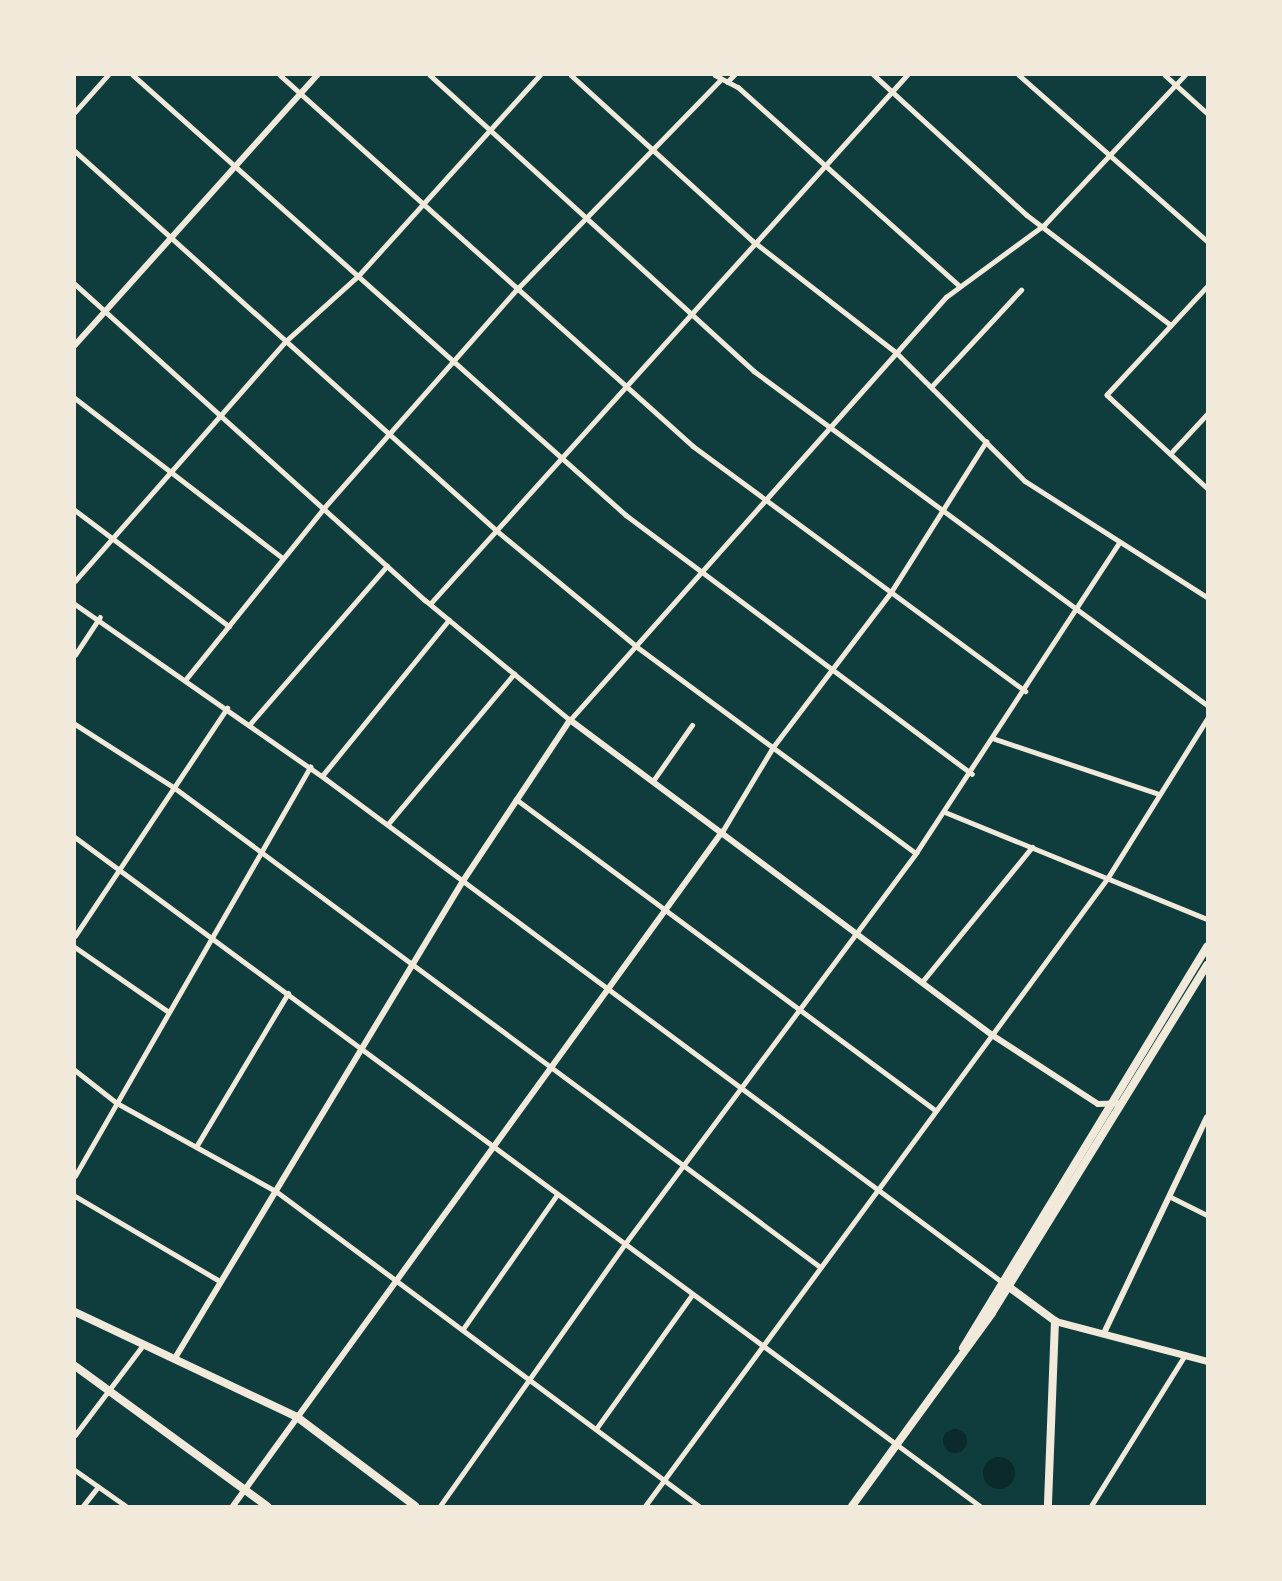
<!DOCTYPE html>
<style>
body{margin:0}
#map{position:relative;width:1282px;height:1581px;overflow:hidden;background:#0f3d3e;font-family:"Fira Sans Condensed",sans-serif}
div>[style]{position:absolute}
.water>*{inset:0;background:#0a2a2b}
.round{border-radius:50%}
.minor>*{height:4.5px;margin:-2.25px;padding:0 2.25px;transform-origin:2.25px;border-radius:2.25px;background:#f1e9da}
.tertiary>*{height:6px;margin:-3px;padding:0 3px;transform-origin:3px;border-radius:3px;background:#f1e9da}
.secondary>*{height:7px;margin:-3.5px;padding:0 3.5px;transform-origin:3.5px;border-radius:3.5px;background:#f1e9da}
.primary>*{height:8px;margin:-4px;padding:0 4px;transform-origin:4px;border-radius:4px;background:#f1e9da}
span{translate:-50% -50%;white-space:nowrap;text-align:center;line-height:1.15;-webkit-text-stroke:4.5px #f1e9da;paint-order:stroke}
.frame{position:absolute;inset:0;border:76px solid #f1e9da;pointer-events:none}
</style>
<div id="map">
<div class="water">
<div class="round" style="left:943px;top:1429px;width:24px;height:24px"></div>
<div class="round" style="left:983px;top:1457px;width:32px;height:32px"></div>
</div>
<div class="minor">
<div style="left:133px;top:75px;width:661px;rotate:41.75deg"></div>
<div style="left:626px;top:515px;width:432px;rotate:36.8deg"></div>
<div style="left:280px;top:75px;width:555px;rotate:41.93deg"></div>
<div style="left:693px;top:446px;width:413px;rotate:36.4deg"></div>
<div style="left:430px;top:75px;width:439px;rotate:42.4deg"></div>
<div style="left:754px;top:371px;width:563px;rotate:36.4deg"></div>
<div style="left:571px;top:75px;width:246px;rotate:42.4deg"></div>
<div style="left:753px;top:241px;width:182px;rotate:37.9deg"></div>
<div style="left:897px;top:353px;width:181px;rotate:45deg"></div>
<div style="left:1025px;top:481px;width:216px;rotate:32.5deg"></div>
<div style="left:715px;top:75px;width:26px;rotate:28deg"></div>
<div style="left:738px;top:87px;width:297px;rotate:41.9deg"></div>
<div style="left:874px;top:75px;width:207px;rotate:42.5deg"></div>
<div style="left:1027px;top:215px;width:181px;rotate:37.4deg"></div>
<div style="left:1019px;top:75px;width:251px;rotate:41.4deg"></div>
<div style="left:1165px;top:75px;width:57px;rotate:42.1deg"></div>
<div style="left:727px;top:82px;width:10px;rotate:-45deg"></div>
<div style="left:75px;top:112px;width:50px;rotate:-48.3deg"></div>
<div style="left:75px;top:151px;width:566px;rotate:41.99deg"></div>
<div style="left:496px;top:530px;width:182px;rotate:39.6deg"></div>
<div style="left:636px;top:646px;width:348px;rotate:36.5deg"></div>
<div style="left:75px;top:284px;width:472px;rotate:42.1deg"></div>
<div style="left:425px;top:600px;width:188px;rotate:39.6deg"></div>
<div style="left:570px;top:720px;width:566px;rotate:-48.37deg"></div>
<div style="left:946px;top:297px;width:122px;rotate:-36.3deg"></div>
<div style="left:1044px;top:225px;width:206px;rotate:-46.8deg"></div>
<div style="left:1207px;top:287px;width:147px;rotate:132.8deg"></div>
<div style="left:1107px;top:395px;width:137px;rotate:42.9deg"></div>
<div style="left:932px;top:386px;width:131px;rotate:-47.2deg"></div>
<div style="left:75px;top:398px;width:262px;rotate:37.6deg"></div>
<div style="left:1170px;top:454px;width:54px;rotate:-47.2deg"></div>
<div style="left:75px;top:510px;width:193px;rotate:37deg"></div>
<div style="left:75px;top:581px;width:320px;rotate:-48.7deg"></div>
<div style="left:286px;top:341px;width:98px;rotate:-42.1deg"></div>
<div style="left:359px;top:275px;width:270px;rotate:-47.9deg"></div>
<div style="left:75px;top:604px;width:306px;rotate:34.9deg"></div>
<div style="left:326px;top:779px;width:841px;rotate:36.64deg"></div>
<div style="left:430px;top:604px;width:712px;rotate:-47.96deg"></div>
<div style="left:75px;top:655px;width:45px;rotate:-56.7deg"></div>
<div style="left:186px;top:679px;width:218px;rotate:-51.1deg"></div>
<div style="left:323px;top:509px;width:295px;rotate:-48.6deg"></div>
<div style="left:518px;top:288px;width:290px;rotate:-45.8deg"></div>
<div style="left:75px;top:724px;width:119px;rotate:32.6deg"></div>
<div style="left:175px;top:788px;width:802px;rotate:36.58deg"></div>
<div style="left:250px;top:724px;width:209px;rotate:-49.1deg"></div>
<div style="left:995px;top:739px;width:173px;rotate:18.5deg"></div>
<div style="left:322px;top:776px;width:201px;rotate:-50.9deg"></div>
<div style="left:653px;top:781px;width:68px;rotate:-55.1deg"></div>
<div style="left:516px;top:799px;width:522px;rotate:36.58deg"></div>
<div style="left:945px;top:812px;width:283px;rotate:22.2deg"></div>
<div style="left:388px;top:824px;width:196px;rotate:-50deg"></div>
<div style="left:722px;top:832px;width:99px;rotate:-59deg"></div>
<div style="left:773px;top:747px;width:195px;rotate:-52.7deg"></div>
<div style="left:891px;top:592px;width:178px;rotate:-57.7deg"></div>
<div style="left:75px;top:837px;width:1125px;rotate:36.47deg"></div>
<div style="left:75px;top:936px;width:274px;rotate:-56.3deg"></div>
<div style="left:75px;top:947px;width:114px;rotate:34.7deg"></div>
<div style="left:922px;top:982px;width:174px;rotate:-50.8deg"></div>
<div style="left:75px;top:1070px;width:53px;rotate:38.2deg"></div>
<div style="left:117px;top:1103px;width:182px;rotate:29deg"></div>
<div style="left:276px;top:1191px;width:527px;rotate:36.67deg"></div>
<div style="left:196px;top:1147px;width:179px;rotate:-59.1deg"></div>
<div style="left:75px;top:1176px;width:472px;rotate:-60.1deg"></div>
<div style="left:75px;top:1196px;width:168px;rotate:30.4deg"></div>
<div style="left:1169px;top:1196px;width:42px;rotate:26.6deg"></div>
<div style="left:463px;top:1329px;width:164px;rotate:-55deg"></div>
<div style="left:596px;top:1429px;width:165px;rotate:-54.4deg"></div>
<div style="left:75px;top:1435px;width:113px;rotate:-52.9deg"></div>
<div style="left:75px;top:1470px;width:62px;rotate:35.2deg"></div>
<div style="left:83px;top:1506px;width:24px;rotate:-52deg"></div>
<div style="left:440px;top:1506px;width:319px;rotate:-54.8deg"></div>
<div style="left:624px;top:1245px;width:489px;rotate:-53.3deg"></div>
<div style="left:916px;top:853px;width:371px;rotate:-56.8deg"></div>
<div style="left:645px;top:1506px;width:779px;rotate:-53.62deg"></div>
<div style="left:1107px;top:879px;width:189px;rotate:-58deg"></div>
<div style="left:1091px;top:1506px;width:178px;rotate:-58.1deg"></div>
</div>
<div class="tertiary">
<div style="left:75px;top:345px;width:363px;rotate:-48.1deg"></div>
<div style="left:1104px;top:1333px;width:239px;rotate:-64.5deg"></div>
<div style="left:175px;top:1358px;width:557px;rotate:-58.88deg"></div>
<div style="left:463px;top:881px;width:193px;rotate:-56.4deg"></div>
<div style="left:570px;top:720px;width:527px;rotate:36.74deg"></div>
<div style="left:992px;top:1035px;width:126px;rotate:33.1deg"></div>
<div style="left:1098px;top:1104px;width:24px;rotate:-2deg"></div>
<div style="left:233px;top:1506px;width:833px;rotate:-54.04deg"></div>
</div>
<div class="secondary">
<div style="left:1055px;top:1321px;width:157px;rotate:14.7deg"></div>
</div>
<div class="primary">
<div style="left:1005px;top:1284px;width:62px;rotate:36.5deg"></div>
<div style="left:1055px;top:1321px;width:185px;rotate:92.2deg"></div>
<div style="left:75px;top:1312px;width:246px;rotate:25.3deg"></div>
<div style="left:297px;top:1417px;width:148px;rotate:37deg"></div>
<div style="left:963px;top:1348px;width:470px;rotate:-58.7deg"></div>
<div style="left:75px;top:1366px;width:238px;rotate:36.1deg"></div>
<div style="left:852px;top:1506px;width:238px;rotate:-54deg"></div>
<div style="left:992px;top:1313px;width:409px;rotate:-58.3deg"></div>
</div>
<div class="frame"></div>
</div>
